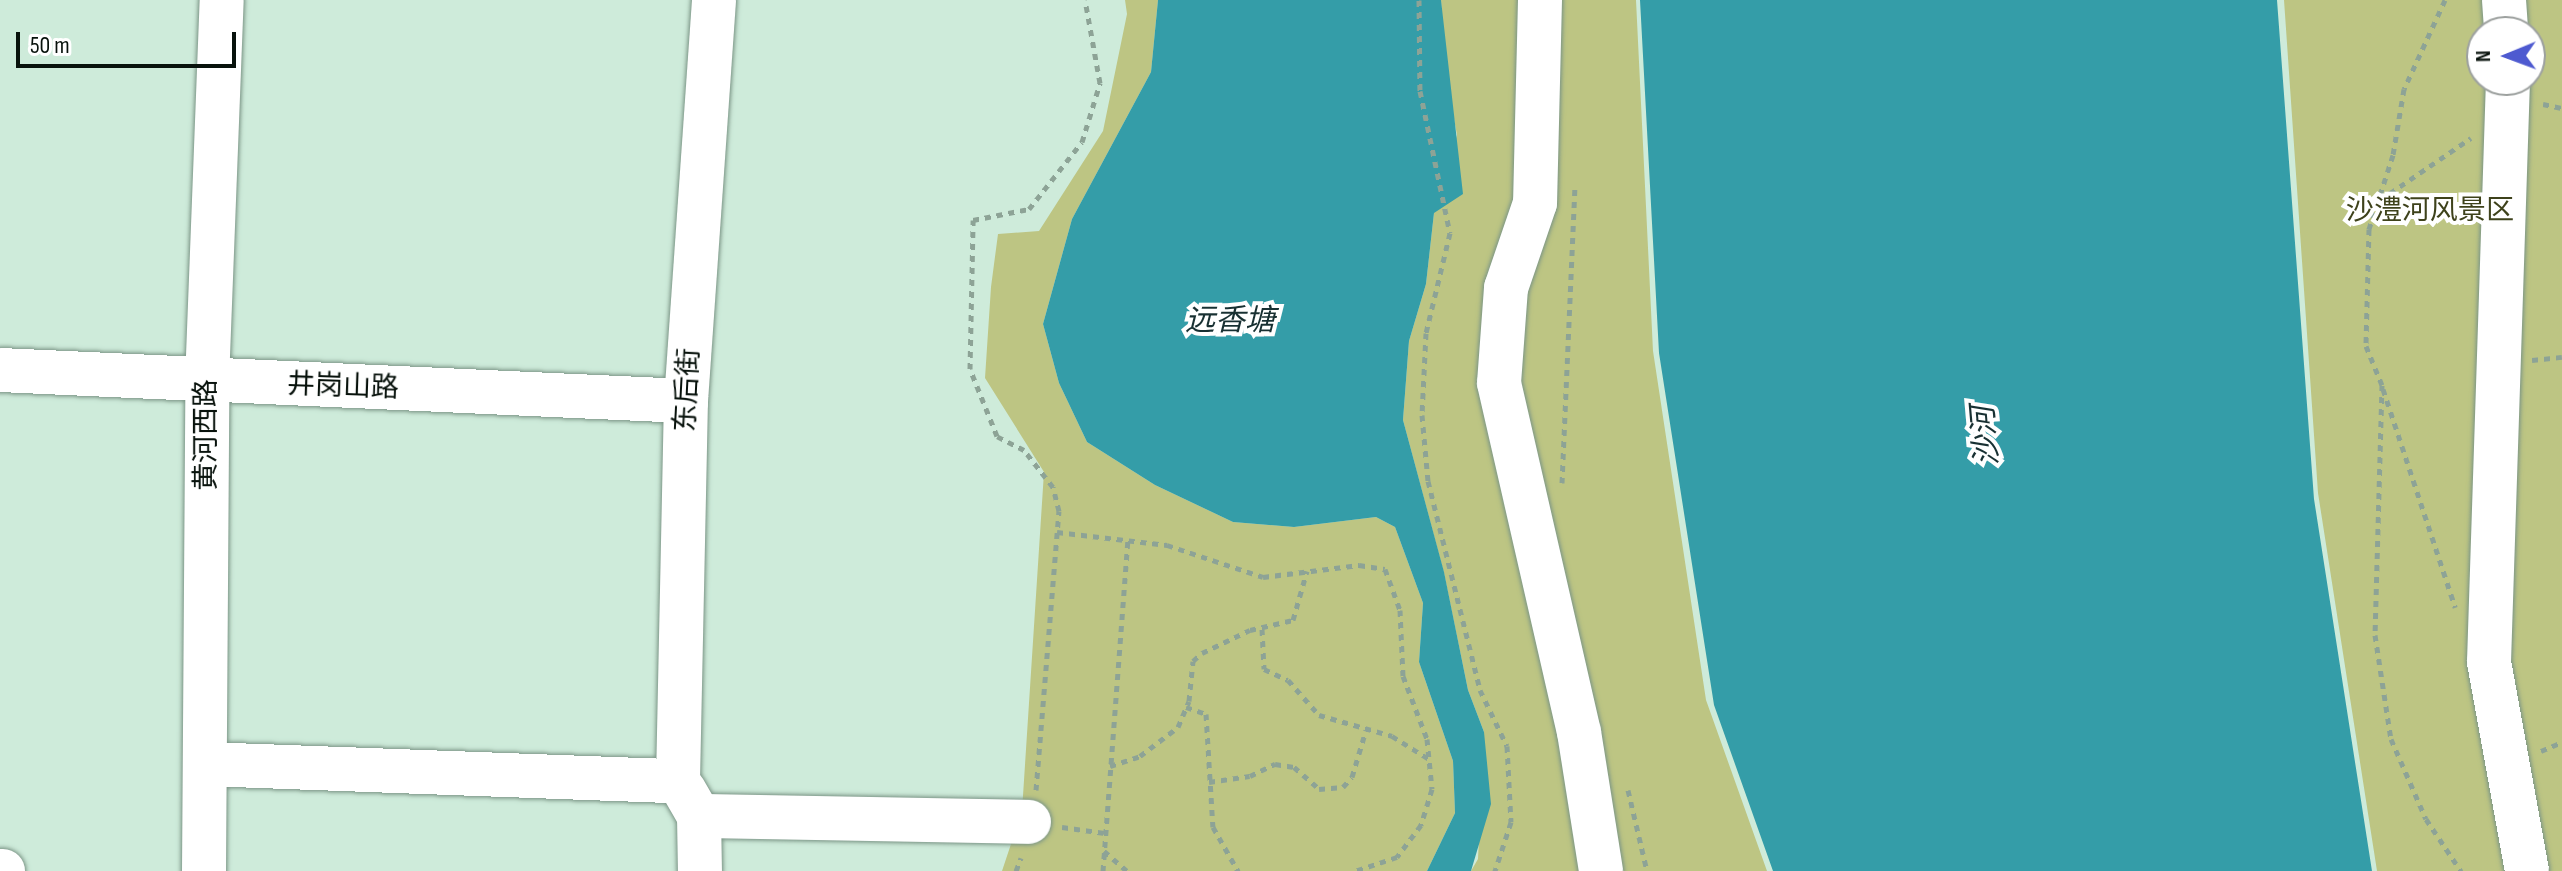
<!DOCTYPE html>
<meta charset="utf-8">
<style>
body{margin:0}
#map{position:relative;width:2562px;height:871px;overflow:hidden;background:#ceebda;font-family:"Sofia Sans Condensed","Noto Sans SC",sans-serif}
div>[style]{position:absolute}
.green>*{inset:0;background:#bdc583}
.water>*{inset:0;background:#349da8}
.path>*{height:5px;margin-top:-2.5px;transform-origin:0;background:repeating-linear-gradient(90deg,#8da396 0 6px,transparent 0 12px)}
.roads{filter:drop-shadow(0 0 2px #7b9586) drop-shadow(0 0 2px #7b9586)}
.minor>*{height:44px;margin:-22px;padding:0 22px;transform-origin:22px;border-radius:22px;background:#fff}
span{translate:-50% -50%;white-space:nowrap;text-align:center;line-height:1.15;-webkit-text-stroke:8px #fff;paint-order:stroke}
.park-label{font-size:28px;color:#3e421b}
.street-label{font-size:28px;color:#08120c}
.water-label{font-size:30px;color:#183032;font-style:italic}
.north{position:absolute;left:2466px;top:16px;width:80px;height:80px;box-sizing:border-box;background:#fff;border:2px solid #9ca09e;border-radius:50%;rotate:269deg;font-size:22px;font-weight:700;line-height:32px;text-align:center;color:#08120c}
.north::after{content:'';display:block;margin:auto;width:28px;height:36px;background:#4e5ad0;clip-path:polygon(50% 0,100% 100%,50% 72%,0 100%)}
.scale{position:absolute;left:16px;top:32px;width:220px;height:36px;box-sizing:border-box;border:4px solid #08120c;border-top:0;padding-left:10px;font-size:24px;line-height:28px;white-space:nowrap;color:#08120c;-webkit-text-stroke:6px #fff;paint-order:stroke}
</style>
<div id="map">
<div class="green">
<div style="clip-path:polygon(1125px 0,1158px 0,1151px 72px,1072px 219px,1043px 324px,1059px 383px,1087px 442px,1155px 485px,1233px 522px,1294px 527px,1376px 517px,1395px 527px,1423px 603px,1419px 662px,1453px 761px,1455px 813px,1427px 871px,1002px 871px,1022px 811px,1044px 472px,985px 378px,991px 287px,998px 234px,1039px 231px,1103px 131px,1127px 14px)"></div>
<div style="clip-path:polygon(1441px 0,1636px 0,1653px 351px,1706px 700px,1767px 871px,1471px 871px,1478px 859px,1484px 732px,1468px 690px,1444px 573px,1403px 420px,1409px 341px,1426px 284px,1434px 213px,1457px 135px,1445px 70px)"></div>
<div style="clip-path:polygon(evenodd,2284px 0,2562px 0,2562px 871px,2377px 871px,2318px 493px,2284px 0,2482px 32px,2530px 32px,2530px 80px,2482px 80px,2482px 32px)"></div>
</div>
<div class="water">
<div style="clip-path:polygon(1158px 0,1441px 0,1463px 194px,1434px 213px,1426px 284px,1409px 341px,1403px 420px,1444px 572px,1468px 690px,1484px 732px,1491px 804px,1471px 871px,1427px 871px,1455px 813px,1453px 761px,1419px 662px,1423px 603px,1395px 527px,1376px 517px,1294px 527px,1233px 522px,1155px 485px,1087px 442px,1059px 383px,1043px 324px,1072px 219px,1151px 72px)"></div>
<div style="clip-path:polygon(1640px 0,2277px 0,2314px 499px,2372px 871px,1773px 871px,1714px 705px,1659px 353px)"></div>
</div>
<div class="path">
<div style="left:1419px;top:0;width:91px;rotate:89.4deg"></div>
<div style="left:1420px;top:91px;width:145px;rotate:78.1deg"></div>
<div style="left:1450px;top:233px;width:103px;rotate:103.5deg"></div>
<div style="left:1426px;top:333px;width:82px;rotate:92.8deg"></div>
<div style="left:1422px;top:415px;width:66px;rotate:84.8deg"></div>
<div style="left:1428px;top:481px;width:215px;rotate:76deg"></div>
<div style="left:1480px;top:690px;width:62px;rotate:64.3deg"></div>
<div style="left:1507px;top:746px;width:76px;rotate:87deg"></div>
<div style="left:1511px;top:822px;width:52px;rotate:108.1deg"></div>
<div style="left:2445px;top:0;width:98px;rotate:114.7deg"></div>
<div style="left:2404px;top:89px;width:67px;rotate:99.5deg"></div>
<div style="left:2393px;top:155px;width:78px;rotate:108deg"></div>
<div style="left:2369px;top:229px;width:117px;rotate:91.5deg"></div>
<div style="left:2366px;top:346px;width:42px;rotate:67.7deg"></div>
<div style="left:2382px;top:385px;width:250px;rotate:91.6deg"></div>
<div style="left:2375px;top:635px;width:105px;rotate:81.3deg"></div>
<div style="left:2391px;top:739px;width:87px;rotate:66.4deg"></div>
<div style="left:2426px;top:819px;width:63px;rotate:56.1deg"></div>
<div style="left:2543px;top:104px;width:19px;rotate:12deg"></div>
<div style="left:2380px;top:200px;width:110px;rotate:-34.3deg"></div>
<div style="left:2532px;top:360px;width:30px;rotate:-6deg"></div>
<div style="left:2383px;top:389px;width:230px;rotate:71.7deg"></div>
<div style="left:1562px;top:483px;width:297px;rotate:-87.5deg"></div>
<div style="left:1057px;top:532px;width:111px;rotate:6.7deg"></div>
<div style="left:1167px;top:545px;width:101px;rotate:18.4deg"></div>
<div style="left:1263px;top:577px;width:97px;rotate:-7.1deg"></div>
<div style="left:1359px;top:565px;width:26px;rotate:9deg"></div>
<div style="left:1385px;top:569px;width:44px;rotate:69.9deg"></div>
<div style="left:1400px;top:610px;width:66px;rotate:87.4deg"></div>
<div style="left:1403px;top:676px;width:67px;rotate:69.1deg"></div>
<div style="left:1427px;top:739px;width:50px;rotate:84.3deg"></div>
<div style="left:1432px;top:789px;width:38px;rotate:107deg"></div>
<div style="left:1421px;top:825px;width:40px;rotate:127deg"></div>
<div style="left:1397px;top:857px;width:44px;rotate:161.6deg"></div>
<div style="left:1262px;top:629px;width:40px;rotate:87.1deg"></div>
<div style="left:1264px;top:669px;width:26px;rotate:25deg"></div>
<div style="left:1288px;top:680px;width:47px;rotate:48.5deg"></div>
<div style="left:1319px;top:715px;width:76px;rotate:16deg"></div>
<div style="left:1392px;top:736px;width:44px;rotate:31.9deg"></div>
<div style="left:1186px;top:707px;width:21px;rotate:19deg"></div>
<div style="left:1206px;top:714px;width:113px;rotate:86.5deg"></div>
<div style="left:1213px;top:827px;width:51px;rotate:60.4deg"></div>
<div style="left:2541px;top:751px;width:23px;rotate:-23deg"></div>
<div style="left:1110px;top:766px;width:32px;rotate:-18deg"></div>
<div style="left:1140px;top:756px;width:48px;rotate:-37.3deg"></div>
<div style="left:1178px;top:727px;width:28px;rotate:-67deg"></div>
<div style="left:1189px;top:701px;width:40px;rotate:-84.3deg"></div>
<div style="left:1193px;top:661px;width:12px;rotate:-42deg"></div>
<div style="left:1202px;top:653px;width:53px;rotate:-25.6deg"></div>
<div style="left:1250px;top:630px;width:44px;rotate:-13.1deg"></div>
<div style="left:1293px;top:620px;width:51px;rotate:-74.1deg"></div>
<div style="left:1209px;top:782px;width:41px;rotate:-8.3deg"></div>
<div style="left:1250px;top:776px;width:28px;rotate:-26deg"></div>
<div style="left:1275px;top:764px;width:19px;rotate:9deg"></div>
<div style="left:1294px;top:767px;width:33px;rotate:41deg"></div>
<div style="left:1319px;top:789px;width:24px;rotate:-5deg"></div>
<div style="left:1343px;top:787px;width:13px;rotate:-48deg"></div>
<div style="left:1352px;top:777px;width:49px;rotate:-73.4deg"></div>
<div style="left:1036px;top:790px;width:280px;rotate:-85.3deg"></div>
<div style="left:1059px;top:511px;width:25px;rotate:-104deg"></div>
<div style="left:1053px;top:487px;width:47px;rotate:-128.1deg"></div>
<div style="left:1024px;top:450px;width:30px;rotate:-153deg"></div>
<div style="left:997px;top:436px;width:72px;rotate:-111.9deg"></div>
<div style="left:970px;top:369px;width:149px;rotate:-88.8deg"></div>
<div style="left:973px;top:220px;width:57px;rotate:-11.1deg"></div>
<div style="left:1029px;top:209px;width:85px;rotate:-51.7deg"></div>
<div style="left:1082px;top:142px;width:62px;rotate:-73deg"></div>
<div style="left:1100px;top:83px;width:84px;rotate:-100.2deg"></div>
<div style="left:1628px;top:790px;width:83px;rotate:76.8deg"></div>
<div style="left:1062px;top:827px;width:43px;rotate:7.9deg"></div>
<div style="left:1104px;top:851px;width:30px;rotate:41deg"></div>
<div style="left:1016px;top:871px;width:14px;rotate:-69deg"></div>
<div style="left:1103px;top:871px;width:331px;rotate:-85.7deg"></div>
</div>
<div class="roads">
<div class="minor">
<div style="left:1540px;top:0;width:203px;rotate:91.4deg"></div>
<div style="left:1535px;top:203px;width:90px;rotate:108.8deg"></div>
<div style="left:1506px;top:288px;width:95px;rotate:94.2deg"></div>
<div style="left:1499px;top:383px;width:358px;rotate:77.1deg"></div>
<div style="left:1579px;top:732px;width:141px;rotate:81deg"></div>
<div style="left:2504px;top:0;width:32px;rotate:86deg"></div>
<div style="left:2508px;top:80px;width:582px;rotate:91.87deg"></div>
<div style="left:2489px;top:662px;width:212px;rotate:79.7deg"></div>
<div style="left:0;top:370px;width:687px;rotate:2.59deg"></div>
<div style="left:205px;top:764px;width:473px;rotate:2.1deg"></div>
<div style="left:678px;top:781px;width:380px;rotate:-88.8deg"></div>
<div style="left:686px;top:401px;width:402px;rotate:-86deg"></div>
<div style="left:684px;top:790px;width:30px;rotate:60deg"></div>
<div style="left:699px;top:816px;width:55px;rotate:89deg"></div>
<div style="left:699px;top:816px;width:330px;rotate:1deg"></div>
<div style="left:0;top:871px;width:3px"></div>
<div style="left:204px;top:871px;width:489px;rotate:-89.6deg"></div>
<div style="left:207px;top:382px;width:382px;rotate:-87.8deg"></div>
</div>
</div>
<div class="park-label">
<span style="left:2430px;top:211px">沙澧河风景区</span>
</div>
<div class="street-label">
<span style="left:343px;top:387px;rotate:2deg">井岗山路</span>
<span style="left:688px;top:390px;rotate:-87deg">东后街</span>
<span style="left:207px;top:435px;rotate:-90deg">黄河西路</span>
</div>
<div class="water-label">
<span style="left:1230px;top:321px">远香塘</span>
<span style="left:1986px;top:436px;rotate:-95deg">沙河</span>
</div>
<div class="north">N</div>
<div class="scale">50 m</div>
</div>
